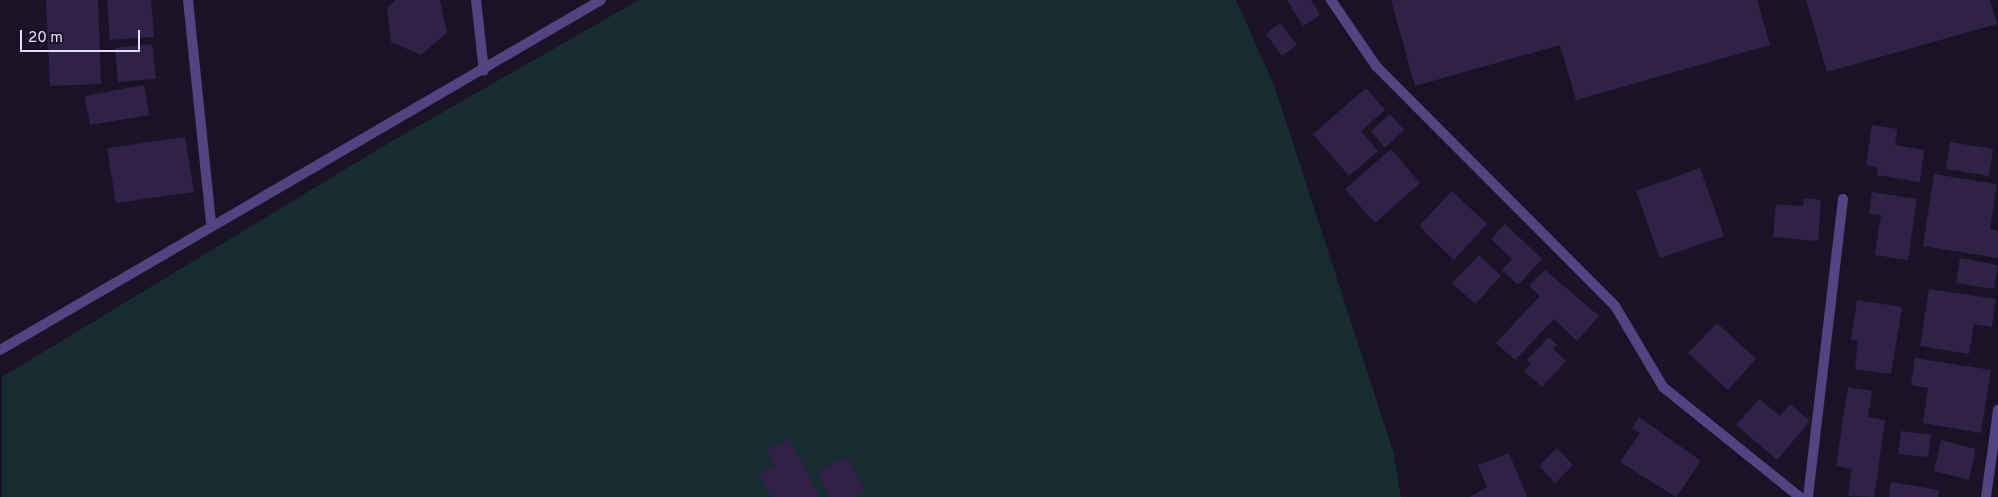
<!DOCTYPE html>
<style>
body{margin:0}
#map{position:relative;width:1998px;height:497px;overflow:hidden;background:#1a1327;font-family:Overpass,sans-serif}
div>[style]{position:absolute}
.green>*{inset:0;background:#162c30}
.building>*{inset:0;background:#302146}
.minor>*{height:10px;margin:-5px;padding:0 5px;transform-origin:5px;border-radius:5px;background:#524381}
span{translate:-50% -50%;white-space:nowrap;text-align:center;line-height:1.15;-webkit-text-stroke:4px #1a1327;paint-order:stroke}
.scale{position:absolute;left:20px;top:30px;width:120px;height:22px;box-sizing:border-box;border:2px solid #e6dcfb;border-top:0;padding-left:6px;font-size:15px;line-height:18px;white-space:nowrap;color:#e6dcfb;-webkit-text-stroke:4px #1a1327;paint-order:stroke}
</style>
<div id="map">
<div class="green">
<div style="clip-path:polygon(639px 0,1236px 0,1274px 85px,1393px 451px,1401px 497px,2px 497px,2px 377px,382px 147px)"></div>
</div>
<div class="building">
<div style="clip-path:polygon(46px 0,98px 0,101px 84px,50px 86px)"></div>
<div style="clip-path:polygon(107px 0,151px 0,154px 37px,110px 40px)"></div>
<div style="clip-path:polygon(396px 0,440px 0,447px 33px,421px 55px,391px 42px,387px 8px)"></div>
<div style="clip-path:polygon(1287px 0,1311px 0,1320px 15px,1303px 26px)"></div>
<div style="clip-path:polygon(1391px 0,1757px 0,1770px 45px,1576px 100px,1560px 45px,1415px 86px)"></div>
<div style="clip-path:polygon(1806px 0,1990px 0,1997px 24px,1827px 72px)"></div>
<div style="clip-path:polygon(1280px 23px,1297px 45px,1282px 56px,1266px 34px)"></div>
<div style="clip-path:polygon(152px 44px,156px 79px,118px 82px,115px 48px)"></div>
<div style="clip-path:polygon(144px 85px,149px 115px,90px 125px,85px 96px)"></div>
<div style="clip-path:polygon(1366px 88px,1385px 110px,1361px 131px,1378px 151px,1349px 176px,1313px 134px)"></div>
<div style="clip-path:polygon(1390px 114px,1404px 130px,1385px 148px,1371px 131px)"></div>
<div style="clip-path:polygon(1872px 125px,1897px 129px,1895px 145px,1924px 150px,1920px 182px,1877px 175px,1878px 168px,1866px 165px)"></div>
<div style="clip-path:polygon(185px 137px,194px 192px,116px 203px,107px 148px)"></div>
<div style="clip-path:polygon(1950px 142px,1993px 149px,1989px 176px,1946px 169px)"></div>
<div style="clip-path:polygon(1391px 149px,1420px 183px,1375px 223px,1345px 189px)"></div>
<div style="clip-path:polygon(1700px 168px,1724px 236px,1660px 258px,1636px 191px)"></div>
<div style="clip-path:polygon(1934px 174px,1997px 184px,1990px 229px,1998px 231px,1998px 258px,1923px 246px)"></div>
<div style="clip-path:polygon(1452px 191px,1487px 224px,1454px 260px,1419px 226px)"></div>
<div style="clip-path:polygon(1872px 192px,1917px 199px,1908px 260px,1875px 255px,1881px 215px,1869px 214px)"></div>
<div style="clip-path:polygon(1804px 198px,1821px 200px,1818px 241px,1773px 237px,1776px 204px,1803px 206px)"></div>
<div style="clip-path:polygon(1505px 224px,1542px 259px,1518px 285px,1502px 270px,1512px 259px,1491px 239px)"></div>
<div style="clip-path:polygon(1479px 255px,1501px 276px,1475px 304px,1452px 283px)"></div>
<div style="clip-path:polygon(1960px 258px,1998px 265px,1994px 289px,1956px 283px)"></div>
<div style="clip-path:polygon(1545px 270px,1599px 316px,1577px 341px,1554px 319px,1515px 360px,1496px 343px,1540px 296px,1529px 286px)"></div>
<div style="clip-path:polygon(1929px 289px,1996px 299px,1992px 327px,1974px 324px,1969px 354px,1920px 346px)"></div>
<div style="clip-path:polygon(1857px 300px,1902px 307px,1891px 374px,1855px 369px,1858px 341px,1851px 340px)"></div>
<div style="clip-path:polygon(1717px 323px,1756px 359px,1728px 390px,1688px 353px)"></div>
<div style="clip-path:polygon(1549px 337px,1557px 345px,1553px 349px,1566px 361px,1542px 387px,1524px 371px,1531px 364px,1527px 360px)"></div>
<div style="clip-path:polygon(1915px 358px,1991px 370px,1981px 433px,1923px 423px,1928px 388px,1911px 385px)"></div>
<div style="clip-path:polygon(1848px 387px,1872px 391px,1868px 417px,1885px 420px,1874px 497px,1848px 496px,1852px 469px,1836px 466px)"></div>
<div style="clip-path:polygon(1759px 399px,1780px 416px,1790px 404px,1810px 421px,1777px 460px,1736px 425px)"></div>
<div style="clip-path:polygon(1639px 417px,1701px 461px,1676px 497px,1620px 462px,1640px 433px,1632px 428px)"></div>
<div style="clip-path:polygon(1901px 431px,1931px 435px,1928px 457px,1898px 454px)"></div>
<div style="clip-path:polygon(790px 438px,797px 453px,821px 497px,771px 497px,759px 473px,774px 466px,766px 451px)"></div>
<div style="clip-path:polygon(1941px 440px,1976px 449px,1969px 480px,1934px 471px)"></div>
<div style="clip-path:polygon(1557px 448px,1573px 465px,1555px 483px,1539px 466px)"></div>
<div style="clip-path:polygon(1509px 453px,1527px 497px,1470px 497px,1487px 487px,1478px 465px)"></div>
<div style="clip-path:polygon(847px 456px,866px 492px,856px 497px,829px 497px,817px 472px)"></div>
<div style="clip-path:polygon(1891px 482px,1939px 490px,1938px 497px,1889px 497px)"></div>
</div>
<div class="minor">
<div style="left:188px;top:0;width:225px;rotate:84.1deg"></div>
<div style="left:476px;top:0;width:71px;rotate:83.6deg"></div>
<div style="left:1331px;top:0;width:80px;rotate:55.7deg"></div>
<div style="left:1376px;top:66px;width:339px;rotate:45.1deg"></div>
<div style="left:1615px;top:306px;width:94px;rotate:59.3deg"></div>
<div style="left:1663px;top:387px;width:176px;rotate:38.8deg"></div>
<div style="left:0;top:350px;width:695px;rotate:-30.21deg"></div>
<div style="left:1808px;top:497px;width:300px;rotate:-83.3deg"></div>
<div style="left:1986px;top:497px;width:88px;rotate:-82.1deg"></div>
</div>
<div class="scale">20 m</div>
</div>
